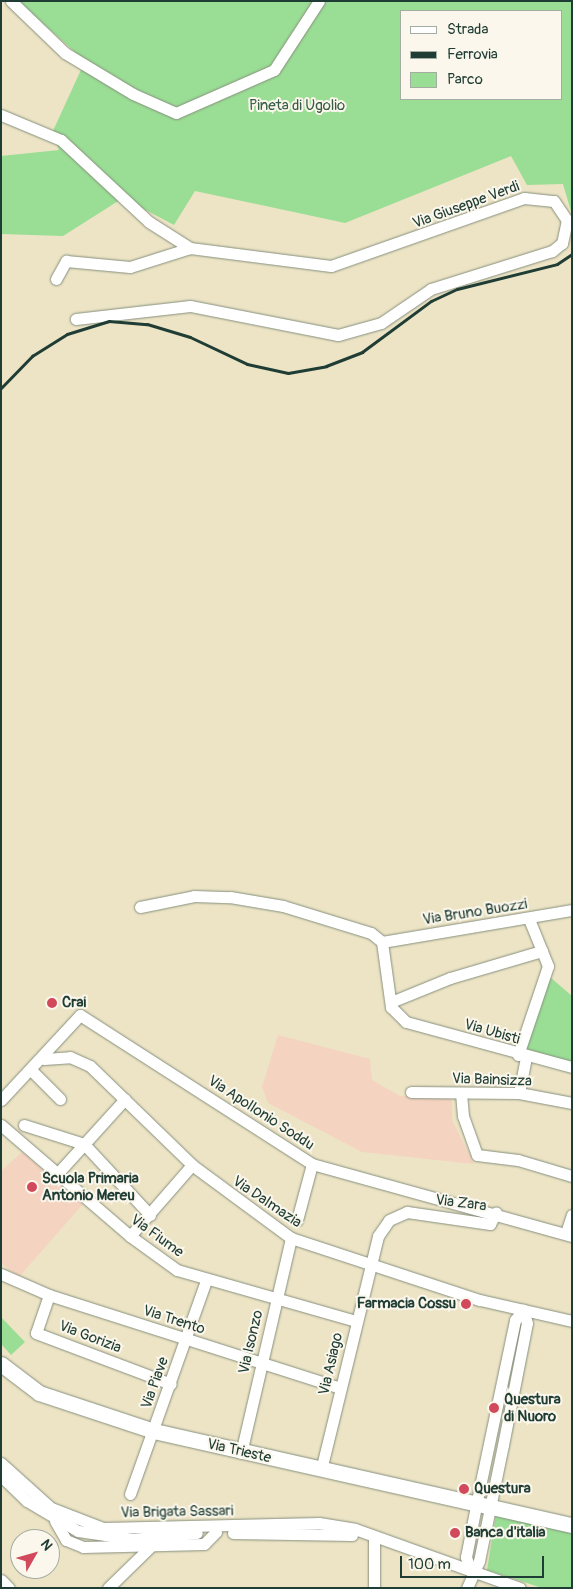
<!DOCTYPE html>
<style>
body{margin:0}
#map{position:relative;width:573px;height:1589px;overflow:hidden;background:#ede4c6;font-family:Pangolin,sans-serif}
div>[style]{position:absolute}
.built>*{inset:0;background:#f4d3c0}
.green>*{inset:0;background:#9add95}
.roads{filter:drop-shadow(0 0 1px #86907d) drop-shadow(0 0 1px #86907d)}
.minor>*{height:11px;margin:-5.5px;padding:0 5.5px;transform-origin:5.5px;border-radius:5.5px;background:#fff}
.major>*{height:15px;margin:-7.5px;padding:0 7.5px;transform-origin:7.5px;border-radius:7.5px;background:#fff}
.rail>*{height:3px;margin:-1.5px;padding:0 1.5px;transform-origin:1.5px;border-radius:1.5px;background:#1f3d34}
.dots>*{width:14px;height:14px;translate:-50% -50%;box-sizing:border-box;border:2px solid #fbf7ec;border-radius:50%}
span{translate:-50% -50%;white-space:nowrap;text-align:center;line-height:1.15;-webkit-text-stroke:4px #fbf7ec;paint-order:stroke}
.park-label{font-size:15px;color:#385d47}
.street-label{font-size:15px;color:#1f3d34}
.poi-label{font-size:15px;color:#1f3d34;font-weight:700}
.left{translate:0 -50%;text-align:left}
.right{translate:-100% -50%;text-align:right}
.frame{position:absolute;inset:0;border:2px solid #1f3d34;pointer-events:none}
.legend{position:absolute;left:400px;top:10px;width:162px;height:90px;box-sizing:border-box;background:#fbf7ec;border:1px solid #a3ada2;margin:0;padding:6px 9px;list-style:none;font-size:15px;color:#1f3d34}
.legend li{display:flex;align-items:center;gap:10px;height:25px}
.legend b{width:25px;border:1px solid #a3ada2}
.north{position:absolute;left:10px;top:1529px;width:50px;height:50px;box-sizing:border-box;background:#fbf7ec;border:1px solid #a3ada2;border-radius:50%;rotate:52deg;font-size:14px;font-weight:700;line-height:20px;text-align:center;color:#1f3d34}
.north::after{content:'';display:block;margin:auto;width:18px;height:22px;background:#d1495b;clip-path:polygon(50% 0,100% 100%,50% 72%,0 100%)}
.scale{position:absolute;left:400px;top:1556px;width:144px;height:22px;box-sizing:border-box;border:2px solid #1f3d34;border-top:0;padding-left:6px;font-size:15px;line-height:18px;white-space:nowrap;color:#1f3d34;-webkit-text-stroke:4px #fbf7ec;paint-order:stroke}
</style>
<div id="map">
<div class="built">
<div style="clip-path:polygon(278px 1035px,370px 1059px,372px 1080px,400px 1096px,447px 1096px,452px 1102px,452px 1120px,474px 1164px,362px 1152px,268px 1103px,262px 1087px)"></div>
<div style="clip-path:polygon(22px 1152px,83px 1204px,19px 1277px,1px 1263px,1px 1171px)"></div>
</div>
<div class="green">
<div style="clip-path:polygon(evenodd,18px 1px,572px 1px,572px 215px,563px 184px,527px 185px,511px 156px,345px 223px,195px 191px,174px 225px,123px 198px,63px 236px,1px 234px,1px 156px,59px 150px,52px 133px,85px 61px,18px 1px,402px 11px,562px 11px,562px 99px,402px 99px,402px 11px)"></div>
<div style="clip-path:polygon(550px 977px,572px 996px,572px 1062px,523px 1051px)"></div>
<div style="clip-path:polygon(1px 1317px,25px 1342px,11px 1355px,1px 1344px)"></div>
<div style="clip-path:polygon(496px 1515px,572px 1532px,572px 1588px,542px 1588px,487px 1570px)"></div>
</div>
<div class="roads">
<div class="minor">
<div style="left:11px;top:1px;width:75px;rotate:43.9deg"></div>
<div style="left:65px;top:53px;width:79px;rotate:31.1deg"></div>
<div style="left:133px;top:94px;width:47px;rotate:23.8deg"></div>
<div style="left:176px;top:113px;width:107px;rotate:-23.7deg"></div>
<div style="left:274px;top:70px;width:82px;rotate:-56.9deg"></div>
<div style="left:1px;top:115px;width:65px;rotate:22.6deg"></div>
<div style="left:61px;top:140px;width:120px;rotate:43deg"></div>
<div style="left:149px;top:222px;width:49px;rotate:32.4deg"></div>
<div style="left:190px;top:248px;width:142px;rotate:7.3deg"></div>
<div style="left:331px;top:266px;width:205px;rotate:-19.4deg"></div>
<div style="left:524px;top:198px;width:30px;rotate:6deg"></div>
<div style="left:554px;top:201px;width:23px;rotate:56deg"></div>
<div style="left:567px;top:220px;width:24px;rotate:102deg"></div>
<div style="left:562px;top:243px;width:13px;rotate:141deg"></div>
<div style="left:552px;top:251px;width:127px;rotate:162.6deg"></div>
<div style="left:431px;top:289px;width:60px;rotate:145.8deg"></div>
<div style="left:381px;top:323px;width:45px;rotate:164.4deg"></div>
<div style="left:338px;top:335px;width:151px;rotate:-168.9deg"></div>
<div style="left:190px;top:306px;width:115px;rotate:173.5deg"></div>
<div style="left:56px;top:279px;width:21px;rotate:-61deg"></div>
<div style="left:66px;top:261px;width:64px;rotate:5.4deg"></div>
<div style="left:130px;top:267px;width:63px;rotate:-17.6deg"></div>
<div style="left:140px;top:907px;width:55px;rotate:-11.5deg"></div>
<div style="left:194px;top:896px;width:36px;rotate:2deg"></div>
<div style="left:230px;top:897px;width:54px;rotate:9.6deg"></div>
<div style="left:283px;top:906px;width:92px;rotate:17.1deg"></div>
<div style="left:371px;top:933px;width:14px;rotate:39deg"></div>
<div style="left:382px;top:942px;width:66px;rotate:82.1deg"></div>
<div style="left:391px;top:1007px;width:21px;rotate:45deg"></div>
<div style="left:406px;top:1022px;width:172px;rotate:15.2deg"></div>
<div style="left:382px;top:942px;width:193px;rotate:-9.6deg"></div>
<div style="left:391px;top:1002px;width:64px;rotate:-22.1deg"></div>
<div style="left:450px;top:978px;width:96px;rotate:-16.4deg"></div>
<div style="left:518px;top:1055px;width:94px;rotate:-71.4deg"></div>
<div style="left:548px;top:966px;width:51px;rotate:-112deg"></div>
<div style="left:44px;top:1059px;width:26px;rotate:-4deg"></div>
<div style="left:70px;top:1057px;width:22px;rotate:24deg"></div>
<div style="left:90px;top:1066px;width:142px;rotate:44.1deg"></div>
<div style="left:192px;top:1165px;width:123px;rotate:36.4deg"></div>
<div style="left:291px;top:1238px;width:199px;rotate:18.2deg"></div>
<div style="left:480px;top:1300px;width:94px;rotate:12.9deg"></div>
<div style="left:31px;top:1070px;width:41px;rotate:45deg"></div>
<div style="left:411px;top:1092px;width:108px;rotate:0.5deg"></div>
<div style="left:519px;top:1093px;width:54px;rotate:10.7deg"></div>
<div style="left:461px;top:1093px;width:23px;rotate:85deg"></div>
<div style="left:463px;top:1116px;width:41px;rotate:70.3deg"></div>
<div style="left:477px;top:1155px;width:41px;rotate:7deg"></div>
<div style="left:518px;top:1160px;width:56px;rotate:16.5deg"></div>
<div style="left:519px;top:1093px;width:37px;rotate:-79deg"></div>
<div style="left:1px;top:1100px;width:116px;rotate:-47.1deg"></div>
<div style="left:80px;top:1015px;width:276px;rotate:32.7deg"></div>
<div style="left:312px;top:1164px;width:270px;rotate:15.5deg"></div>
<div style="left:1px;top:1125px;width:170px;rotate:40.7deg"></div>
<div style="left:130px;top:1236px;width:58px;rotate:35.9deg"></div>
<div style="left:177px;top:1270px;width:186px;rotate:15.9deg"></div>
<div style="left:24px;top:1125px;width:63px;rotate:17.6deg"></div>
<div style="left:84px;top:1144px;width:97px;rotate:47.1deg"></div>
<div style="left:57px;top:1174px;width:101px;rotate:-47.8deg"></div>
<div style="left:297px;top:1220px;width:58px;rotate:-75deg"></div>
<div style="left:566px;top:1233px;width:19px;rotate:-72deg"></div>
<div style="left:130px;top:1236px;width:94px;rotate:-48.9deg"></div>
<div style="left:1px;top:1274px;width:52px;rotate:23.6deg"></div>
<div style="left:49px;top:1295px;width:306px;rotate:17.7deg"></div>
<div style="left:49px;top:1295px;width:40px;rotate:108.9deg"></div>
<div style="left:36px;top:1333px;width:144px;rotate:20.7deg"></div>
<div style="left:241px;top:1453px;width:221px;rotate:-76.9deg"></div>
<div style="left:1px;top:1463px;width:67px;rotate:42deg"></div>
<div style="left:51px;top:1508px;width:56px;rotate:21deg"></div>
<div style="left:103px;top:1528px;width:216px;rotate:-1.3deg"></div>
<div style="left:319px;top:1523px;width:36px;rotate:9deg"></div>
<div style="left:355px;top:1529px;width:175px;rotate:19.7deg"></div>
<div style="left:321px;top:1470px;width:241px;rotate:-76.3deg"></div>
<div style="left:378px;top:1236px;width:19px;rotate:-55deg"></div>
<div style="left:389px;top:1220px;width:20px;rotate:-24deg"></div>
<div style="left:407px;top:1212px;width:84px;rotate:8.2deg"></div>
<div style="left:490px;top:1224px;width:13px;rotate:-63deg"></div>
<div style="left:1px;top:1476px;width:36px;rotate:44deg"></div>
<div style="left:27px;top:1501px;width:59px;rotate:30.5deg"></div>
<div style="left:78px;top:1531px;width:55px;rotate:8.4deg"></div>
<div style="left:132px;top:1539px;width:65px;rotate:-5.3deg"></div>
<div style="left:130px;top:1494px;width:226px;rotate:-70.4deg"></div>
<div style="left:55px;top:1521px;width:22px;rotate:60deg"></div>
<div style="left:66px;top:1540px;width:18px;rotate:22deg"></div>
<div style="left:83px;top:1547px;width:121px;rotate:-1.4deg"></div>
<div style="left:204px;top:1544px;width:17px;rotate:-45deg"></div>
<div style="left:233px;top:1533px;width:119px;rotate:1deg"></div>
<div style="left:471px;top:1571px;width:15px;rotate:-110deg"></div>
<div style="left:466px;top:1557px;width:67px;rotate:-78.9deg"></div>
<div style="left:479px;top:1491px;width:175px;rotate:-78.1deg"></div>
<div style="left:515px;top:1320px;width:13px;rotate:-51deg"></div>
<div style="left:1px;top:1580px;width:11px;rotate:45deg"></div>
<div style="left:108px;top:1588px;width:60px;rotate:-44.3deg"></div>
<div style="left:374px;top:1588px;width:51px;rotate:-90deg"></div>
<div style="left:467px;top:1588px;width:30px;rotate:-66deg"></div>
<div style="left:479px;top:1561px;width:118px;rotate:-78.3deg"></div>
<div style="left:503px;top:1445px;width:124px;rotate:-78.9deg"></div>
<div style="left:527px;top:1323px;width:14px;rotate:-107deg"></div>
</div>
<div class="major">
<div style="left:1px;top:1364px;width:48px;rotate:37.3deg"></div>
<div style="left:39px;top:1393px;width:121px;rotate:18.3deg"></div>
<div style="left:154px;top:1431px;width:428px;rotate:12.7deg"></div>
</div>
</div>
<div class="rail">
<div style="left:1px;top:388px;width:45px;rotate:-45.9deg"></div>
<div style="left:32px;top:356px;width:41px;rotate:-32.2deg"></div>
<div style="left:67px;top:334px;width:44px;rotate:-17.2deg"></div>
<div style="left:109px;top:321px;width:38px;rotate:5deg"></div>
<div style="left:147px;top:324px;width:45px;rotate:16.8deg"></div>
<div style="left:190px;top:337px;width:63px;rotate:25.3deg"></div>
<div style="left:247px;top:364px;width:42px;rotate:12.4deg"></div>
<div style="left:288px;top:373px;width:39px;rotate:-10deg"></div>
<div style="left:326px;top:366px;width:39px;rotate:-21deg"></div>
<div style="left:362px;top:352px;width:86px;rotate:-36.5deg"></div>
<div style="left:431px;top:301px;width:29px;rotate:-25deg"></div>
<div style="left:457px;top:289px;width:103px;rotate:-14deg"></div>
<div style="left:557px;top:264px;width:18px;rotate:-34deg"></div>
</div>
<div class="dots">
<div style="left:52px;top:1003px;background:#d1495b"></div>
<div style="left:32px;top:1187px;background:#d1495b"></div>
<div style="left:466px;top:1304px;background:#d1495b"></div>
<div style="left:494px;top:1408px;background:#d1495b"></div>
<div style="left:464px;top:1489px;background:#d1495b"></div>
<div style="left:455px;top:1533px;background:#d1495b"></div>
</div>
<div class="park-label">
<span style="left:297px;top:106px">Pineta di Ugolio</span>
</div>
<div class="street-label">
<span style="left:466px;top:205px;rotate:-20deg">Via Giuseppe Verdi</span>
<span style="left:475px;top:912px;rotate:-9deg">Via Bruno Buozzi</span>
<span style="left:492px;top:1032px;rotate:16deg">Via Ubisti</span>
<span style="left:492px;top:1080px;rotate:2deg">Via Bainsizza</span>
<span style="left:261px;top:1113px;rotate:33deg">Via Apollonio Soddu</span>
<span style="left:267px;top:1202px;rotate:34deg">Via Dalmazia</span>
<span style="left:461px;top:1203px;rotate:7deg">Via Zara</span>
<span style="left:157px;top:1236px;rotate:36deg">Via Fiume</span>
<span style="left:174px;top:1320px;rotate:18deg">Via Trento</span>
<span style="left:90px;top:1337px;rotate:21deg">Via Gorizia</span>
<span style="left:251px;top:1342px;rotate:-77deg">Via Isonzo</span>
<span style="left:331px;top:1364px;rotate:-77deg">Via Asiago</span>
<span style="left:155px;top:1383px;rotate:-70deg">Via Piave</span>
<span style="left:239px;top:1451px;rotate:13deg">Via Trieste</span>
<span style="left:177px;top:1512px;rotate:-1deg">Via Brigata Sassari</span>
</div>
<div class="poi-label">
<span class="left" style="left:62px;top:1003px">Crai</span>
<span class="left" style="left:42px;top:1187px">Scuola Primaria<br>Antonio Mereu</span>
<span class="right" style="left:456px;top:1304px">Farmacia Cossu</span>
<span class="left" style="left:504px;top:1408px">Questura<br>di Nuoro</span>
<span class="left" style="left:474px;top:1489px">Questura</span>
<span class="left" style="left:465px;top:1533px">Banca d'italia</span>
</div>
<div class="frame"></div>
<ul class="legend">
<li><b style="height:6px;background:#fff"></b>Strada</li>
<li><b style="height:6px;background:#1f3d34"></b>Ferrovia</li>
<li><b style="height:14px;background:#9add95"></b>Parco</li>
</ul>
<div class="north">N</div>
<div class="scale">100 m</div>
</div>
